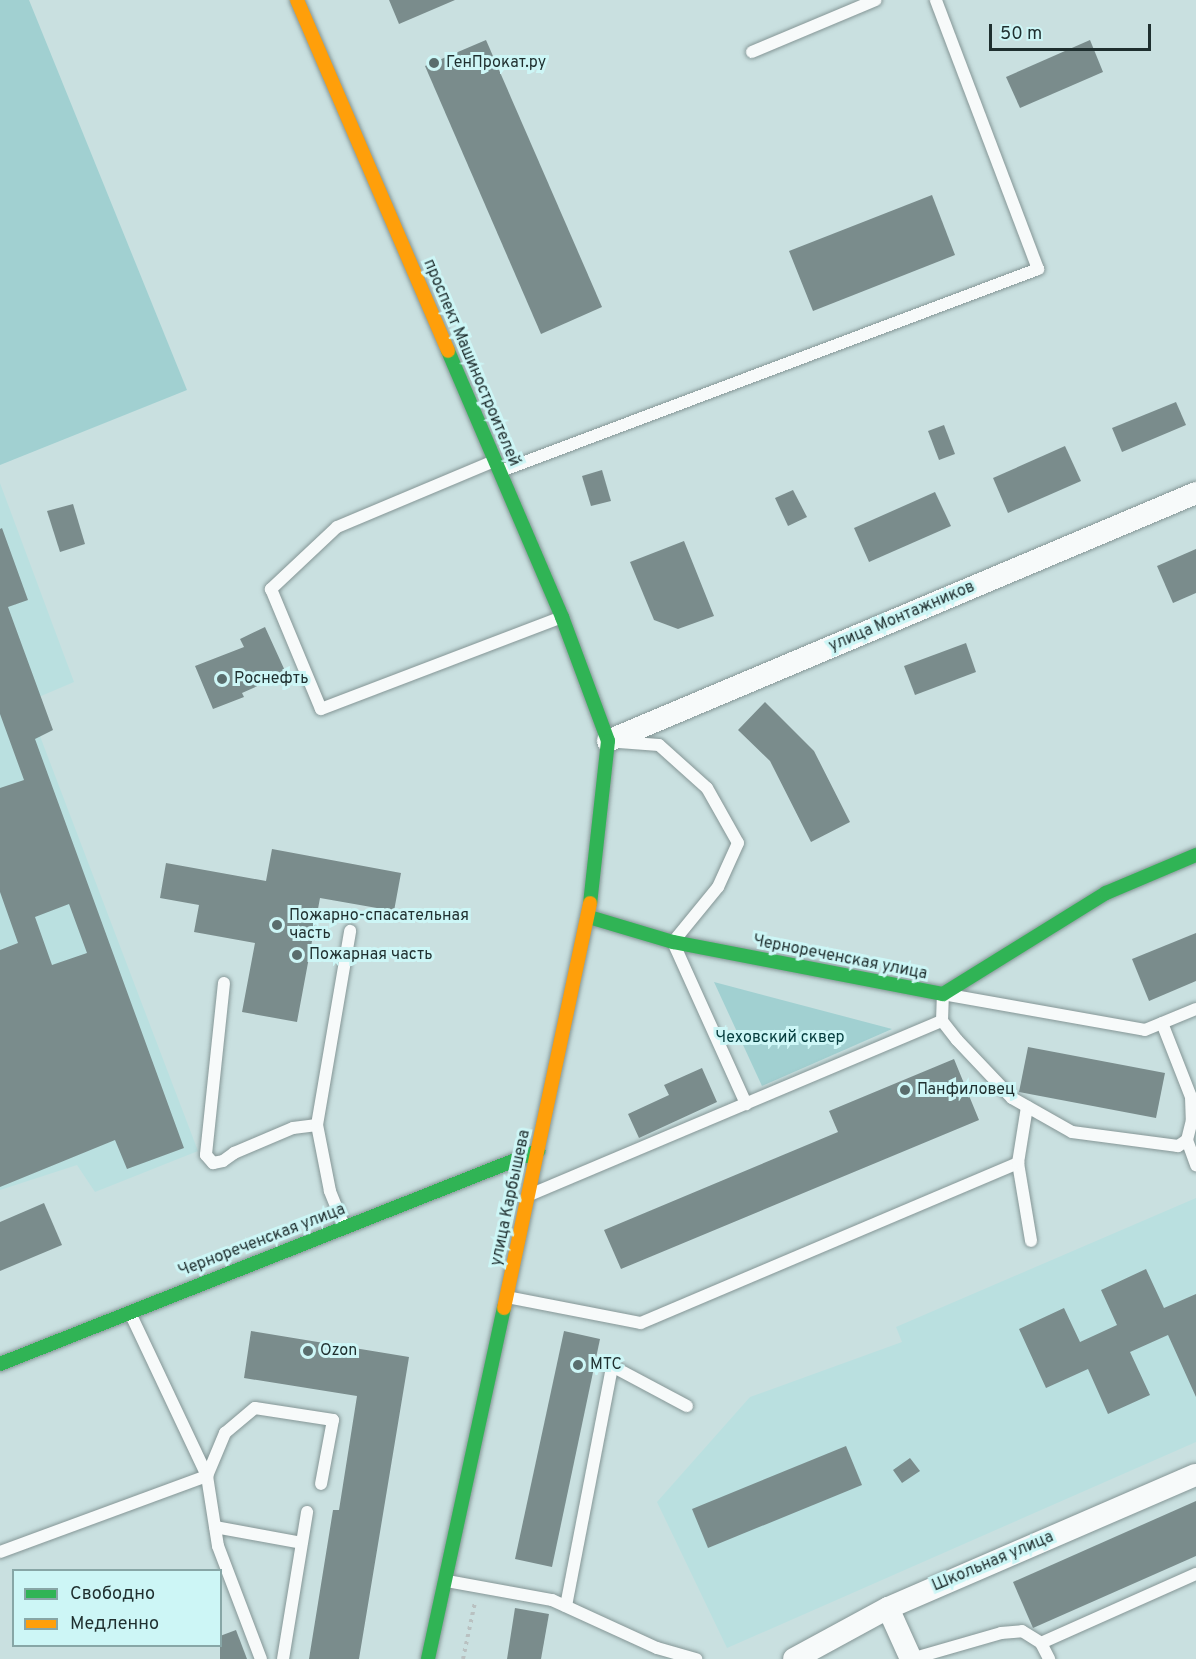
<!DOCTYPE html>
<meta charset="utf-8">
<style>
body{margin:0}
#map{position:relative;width:1196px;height:1659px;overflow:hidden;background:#c9e0e0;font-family:Overpass,sans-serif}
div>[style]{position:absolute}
.built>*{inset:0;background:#bae0e0}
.green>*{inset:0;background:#a1d0d1}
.building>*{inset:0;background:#7a8c8c}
.path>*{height:4px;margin-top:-2px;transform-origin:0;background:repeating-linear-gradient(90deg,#b9c1c1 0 3px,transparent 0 7.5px)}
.roads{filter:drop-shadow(0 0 2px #859696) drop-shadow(0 0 2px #859696)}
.lane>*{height:12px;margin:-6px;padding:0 6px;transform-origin:6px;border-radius:6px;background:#f7fafa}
.street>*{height:22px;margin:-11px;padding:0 11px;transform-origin:11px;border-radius:11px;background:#f7fafa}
.fast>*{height:14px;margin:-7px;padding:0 7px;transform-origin:7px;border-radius:7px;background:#30b455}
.slow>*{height:14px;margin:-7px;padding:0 7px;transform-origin:7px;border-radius:7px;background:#ff9f0a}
.dots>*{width:16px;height:16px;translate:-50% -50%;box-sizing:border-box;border:3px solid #cdf6f6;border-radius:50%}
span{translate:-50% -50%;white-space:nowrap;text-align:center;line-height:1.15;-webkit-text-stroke:6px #cdf6f6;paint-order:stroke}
.poi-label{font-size:16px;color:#1f2f2f}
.left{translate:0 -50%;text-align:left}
.street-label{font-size:16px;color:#1f2f2f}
.park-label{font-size:16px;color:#043c3d}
.legend{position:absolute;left:12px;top:1569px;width:210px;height:78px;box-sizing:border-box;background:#cdf6f6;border:2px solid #87a6a6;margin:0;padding:8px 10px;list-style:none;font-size:18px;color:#1f2f2f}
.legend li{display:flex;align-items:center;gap:12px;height:30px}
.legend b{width:30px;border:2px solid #87a6a6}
.scale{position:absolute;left:989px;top:24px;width:162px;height:27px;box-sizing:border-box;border:3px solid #1f2f2f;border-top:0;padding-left:8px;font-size:18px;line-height:21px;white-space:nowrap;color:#1f2f2f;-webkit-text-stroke:4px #cdf6f6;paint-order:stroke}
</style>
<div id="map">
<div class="built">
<div style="clip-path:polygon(0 483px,74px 682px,27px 702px,198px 1151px,95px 1192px,77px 1165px,0 1190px)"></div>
<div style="clip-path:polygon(1196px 1198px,1196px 1442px,727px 1648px,657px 1502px,750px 1397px,902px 1342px,896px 1327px)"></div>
</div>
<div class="green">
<div style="clip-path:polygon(0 0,29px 0,187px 390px,0 465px)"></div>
<div style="clip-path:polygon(714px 982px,892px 1029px,762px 1086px)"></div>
</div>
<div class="building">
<div style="clip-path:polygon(389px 0,455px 0,399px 24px)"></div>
<div style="clip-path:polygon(486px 40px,602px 307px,541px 334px,425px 66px)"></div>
<div style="clip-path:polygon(1090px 40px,1103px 72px,1020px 108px,1006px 77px)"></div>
<div style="clip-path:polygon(932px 195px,955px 255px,813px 311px,789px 251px)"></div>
<div style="clip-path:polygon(1176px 402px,1186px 425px,1122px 452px,1112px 428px)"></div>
<div style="clip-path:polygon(944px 425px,955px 454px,939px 460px,928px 431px)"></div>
<div style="clip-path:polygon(1065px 446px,1081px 481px,1008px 513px,993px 478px)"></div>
<div style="clip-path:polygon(602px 470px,611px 501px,591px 506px,582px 476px)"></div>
<div style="clip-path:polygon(793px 490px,807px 517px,788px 526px,775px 498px)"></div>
<div style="clip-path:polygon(935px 492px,951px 526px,869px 562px,854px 528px)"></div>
<div style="clip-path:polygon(73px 504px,85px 544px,60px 552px,47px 511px)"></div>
<div style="clip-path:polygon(evenodd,2px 528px,28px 600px,8px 607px,53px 730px,35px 739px,184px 1148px,127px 1169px,115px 1140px,0 1187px,0 950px,18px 943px,0 892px,0 788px,24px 780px,0 714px,0 529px,2px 528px,69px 904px,87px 953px,52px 965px,35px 917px,69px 904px)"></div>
<div style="clip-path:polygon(684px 541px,714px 616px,678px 629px,654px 620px,630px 562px)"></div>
<div style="clip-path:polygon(1196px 549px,1196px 593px,1173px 603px,1157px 566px)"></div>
<div style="clip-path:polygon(265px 627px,286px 673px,242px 693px,244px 697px,213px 709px,195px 666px,244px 647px,240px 639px)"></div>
<div style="clip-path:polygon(966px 643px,976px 672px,915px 695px,904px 666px)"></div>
<div style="clip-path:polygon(765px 702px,814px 751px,850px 822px,811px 842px,770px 761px,738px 730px)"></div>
<div style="clip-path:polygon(272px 849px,401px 873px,394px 911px,320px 898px,297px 1022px,242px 1012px,255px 943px,194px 932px,199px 905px,160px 898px,166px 863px,266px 881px)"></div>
<div style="clip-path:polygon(1196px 933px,1196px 981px,1149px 1001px,1132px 959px)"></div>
<div style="clip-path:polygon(1028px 1047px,1165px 1073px,1156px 1118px,1019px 1092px)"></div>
<div style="clip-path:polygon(954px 1059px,979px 1120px,621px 1269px,604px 1230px,838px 1132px,829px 1111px)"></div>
<div style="clip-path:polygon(702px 1068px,717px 1102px,639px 1138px,628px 1114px,669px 1095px,664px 1085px)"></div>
<div style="clip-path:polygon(44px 1203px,62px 1245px,0 1271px,0 1222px)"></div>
<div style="clip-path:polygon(1146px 1269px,1164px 1308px,1196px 1294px,1196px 1397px,1168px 1335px,1130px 1352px,1150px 1395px,1108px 1414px,1088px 1369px,1046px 1388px,1019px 1329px,1064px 1308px,1080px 1342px,1117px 1325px,1101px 1290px)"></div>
<div style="clip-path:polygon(251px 1331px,409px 1357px,359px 1659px,309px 1659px,333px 1510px,339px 1510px,357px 1396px,244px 1378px)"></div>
<div style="clip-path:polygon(564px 1331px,600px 1339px,552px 1567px,515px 1559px)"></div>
<div style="clip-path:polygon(846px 1446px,862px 1485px,708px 1548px,692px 1509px)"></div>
<div style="clip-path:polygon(910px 1458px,920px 1471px,902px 1483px,893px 1470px)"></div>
<div style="clip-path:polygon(1196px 1501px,1196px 1556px,1033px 1628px,1013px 1582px)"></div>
<div style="clip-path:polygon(515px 1608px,549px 1614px,541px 1659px,507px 1659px)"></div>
<div style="clip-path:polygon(236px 1630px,247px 1659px,220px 1659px,220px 1636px)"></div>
</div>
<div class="path">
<div style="left:463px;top:1659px;width:58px;rotate:-78.1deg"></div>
</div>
<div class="roads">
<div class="lane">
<div style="left:752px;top:52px;width:134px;rotate:-22.8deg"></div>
<div style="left:494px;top:461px;width:170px;rotate:157.2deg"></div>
<div style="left:337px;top:527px;width:91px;rotate:136.8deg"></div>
<div style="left:271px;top:589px;width:130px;rotate:67.4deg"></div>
<div style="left:321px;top:709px;width:258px;rotate:-20.9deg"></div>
<div style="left:501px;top:471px;width:574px;rotate:-20.61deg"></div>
<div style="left:1038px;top:269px;width:288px;rotate:-110.8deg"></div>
<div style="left:619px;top:742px;width:40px;rotate:4.3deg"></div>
<div style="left:659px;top:745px;width:64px;rotate:41.9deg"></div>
<div style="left:707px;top:788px;width:63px;rotate:60.6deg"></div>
<div style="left:738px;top:843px;width:48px;rotate:114.4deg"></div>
<div style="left:718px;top:887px;width:71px;rotate:129.3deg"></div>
<div style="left:673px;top:942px;width:178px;rotate:65.7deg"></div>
<div style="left:224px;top:983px;width:173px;rotate:96deg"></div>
<div style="left:206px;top:1155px;width:11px;rotate:49deg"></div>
<div style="left:213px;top:1163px;width:10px;rotate:-11deg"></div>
<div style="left:223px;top:1161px;width:14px;rotate:-36deg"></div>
<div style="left:234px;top:1153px;width:64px;rotate:-23deg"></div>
<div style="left:293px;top:1128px;width:24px;rotate:-7deg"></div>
<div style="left:1162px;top:1023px;width:79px;rotate:68.6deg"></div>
<div style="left:1191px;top:1097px;width:23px;rotate:88deg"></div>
<div style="left:1192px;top:1120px;width:21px;rotate:104deg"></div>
<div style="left:1187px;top:1140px;width:11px;rotate:146deg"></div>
<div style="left:1178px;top:1146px;width:107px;rotate:-172.5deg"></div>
<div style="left:1072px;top:1132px;width:69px;rotate:-150.5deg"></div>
<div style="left:1012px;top:1098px;width:80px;rotate:-133.5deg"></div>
<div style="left:957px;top:1040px;width:24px;rotate:-128deg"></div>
<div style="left:942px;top:1021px;width:27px;rotate:-88deg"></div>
<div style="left:943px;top:994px;width:205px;rotate:10.1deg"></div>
<div style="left:1145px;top:1030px;width:55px;rotate:-22.4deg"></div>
<div style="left:1187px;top:1140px;width:27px;rotate:70deg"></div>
<div style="left:1018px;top:1163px;width:79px;rotate:80.5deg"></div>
<div style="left:532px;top:1194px;width:445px;rotate:-22.9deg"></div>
<div style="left:344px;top:1226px;width:38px;rotate:-112deg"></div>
<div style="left:330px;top:1191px;width:67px;rotate:-101.1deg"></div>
<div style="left:317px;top:1125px;width:197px;rotate:-80.3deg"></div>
<div style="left:507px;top:1297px;width:136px;rotate:11deg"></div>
<div style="left:641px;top:1323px;width:410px;rotate:-23deg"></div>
<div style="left:1018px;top:1163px;width:57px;rotate:-80.9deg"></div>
<div style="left:131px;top:1315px;width:178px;rotate:64.7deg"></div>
<div style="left:207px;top:1476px;width:71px;rotate:81.1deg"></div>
<div style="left:218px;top:1546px;width:121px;rotate:69.2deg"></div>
<div style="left:215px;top:1527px;width:88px;rotate:10.4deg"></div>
<div style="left:0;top:1552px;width:221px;rotate:-20.2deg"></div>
<div style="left:207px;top:1476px;width:47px;rotate:-67.3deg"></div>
<div style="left:225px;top:1433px;width:39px;rotate:-40deg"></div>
<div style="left:255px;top:1408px;width:79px;rotate:8.7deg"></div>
<div style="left:333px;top:1420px;width:65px;rotate:100.6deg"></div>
<div style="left:447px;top:1581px;width:107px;rotate:10.3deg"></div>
<div style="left:552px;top:1600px;width:115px;rotate:24.6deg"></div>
<div style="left:657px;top:1648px;width:41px;rotate:15.8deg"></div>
<div style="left:566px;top:1606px;width:244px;rotate:-79.1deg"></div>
<div style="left:612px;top:1366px;width:85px;rotate:28.1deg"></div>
<div style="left:1041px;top:1643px;width:18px;rotate:63deg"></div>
<div style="left:283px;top:1659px;width:149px;rotate:-80.7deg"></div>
<div style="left:911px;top:1659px;width:94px;rotate:-16.1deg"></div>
<div style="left:1001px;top:1633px;width:21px;rotate:-5deg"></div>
<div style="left:1022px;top:1631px;width:22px;rotate:32deg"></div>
<div style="left:1041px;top:1643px;width:170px;rotate:-24deg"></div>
</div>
<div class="street">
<div style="left:608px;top:741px;width:638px;rotate:-22.87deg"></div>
<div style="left:888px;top:1608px;width:56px;rotate:65.7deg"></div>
<div style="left:794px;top:1659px;width:107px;rotate:-28.5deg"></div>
<div style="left:888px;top:1608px;width:335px;rotate:-23.4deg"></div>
</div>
<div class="fast">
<div style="left:448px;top:351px;width:289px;rotate:66.8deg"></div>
<div style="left:562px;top:617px;width:132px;rotate:69.6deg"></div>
<div style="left:608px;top:741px;width:163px;rotate:96.3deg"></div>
<div style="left:589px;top:917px;width:88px;rotate:16.6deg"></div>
<div style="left:673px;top:942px;width:275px;rotate:10.9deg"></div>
<div style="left:943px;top:994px;width:192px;rotate:-31.8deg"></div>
<div style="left:1106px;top:893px;width:98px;rotate:-22.9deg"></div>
<div style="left:0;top:1364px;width:579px;rotate:-21.6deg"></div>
<div style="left:428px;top:1659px;width:359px;rotate:-77.8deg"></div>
</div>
<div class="slow">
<div style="left:297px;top:0;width:382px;rotate:66.7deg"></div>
<div style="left:504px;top:1308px;width:414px;rotate:-78deg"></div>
</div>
</div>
<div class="dots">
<div style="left:434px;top:63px;background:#5a6d6d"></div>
<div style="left:222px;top:679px;background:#5a6d6d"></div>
<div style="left:277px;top:925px;background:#5a6d6d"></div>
<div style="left:297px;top:955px;background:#5a6d6d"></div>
<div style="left:905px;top:1090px;background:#5a6d6d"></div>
<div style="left:308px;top:1351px;background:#5a6d6d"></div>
<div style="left:578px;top:1365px;background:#5a6d6d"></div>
</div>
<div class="poi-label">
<span class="left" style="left:446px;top:63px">ГенПрокат.ру</span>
<span class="left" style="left:234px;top:679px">Роснефть</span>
<span class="left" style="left:289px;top:925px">Пожарно-спасательная<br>часть</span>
<span class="left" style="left:309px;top:955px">Пожарная часть</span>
<span class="left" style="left:917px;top:1090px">Панфиловец</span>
<span class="left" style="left:320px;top:1351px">Ozon</span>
<span class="left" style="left:590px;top:1365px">МТС</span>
</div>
<div class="street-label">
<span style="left:471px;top:363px;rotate:67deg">проспект Машиностроителей</span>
<span style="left:902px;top:617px;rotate:-23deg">улица Монтажников</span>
<span style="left:840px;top:958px;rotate:11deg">Чернореченская улица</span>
<span style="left:511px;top:1198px;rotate:-78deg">улица Карбышева</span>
<span style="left:262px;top:1241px;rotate:-21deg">Чернореченская улица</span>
<span style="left:993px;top:1562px;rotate:-23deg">Школьная улица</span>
</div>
<div class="park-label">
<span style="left:780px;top:1038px">Чеховский сквер</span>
</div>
<ul class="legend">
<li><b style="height:8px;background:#30b455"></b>Свободно</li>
<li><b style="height:8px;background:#ff9f0a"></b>Медленно</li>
</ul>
<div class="scale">50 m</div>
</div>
